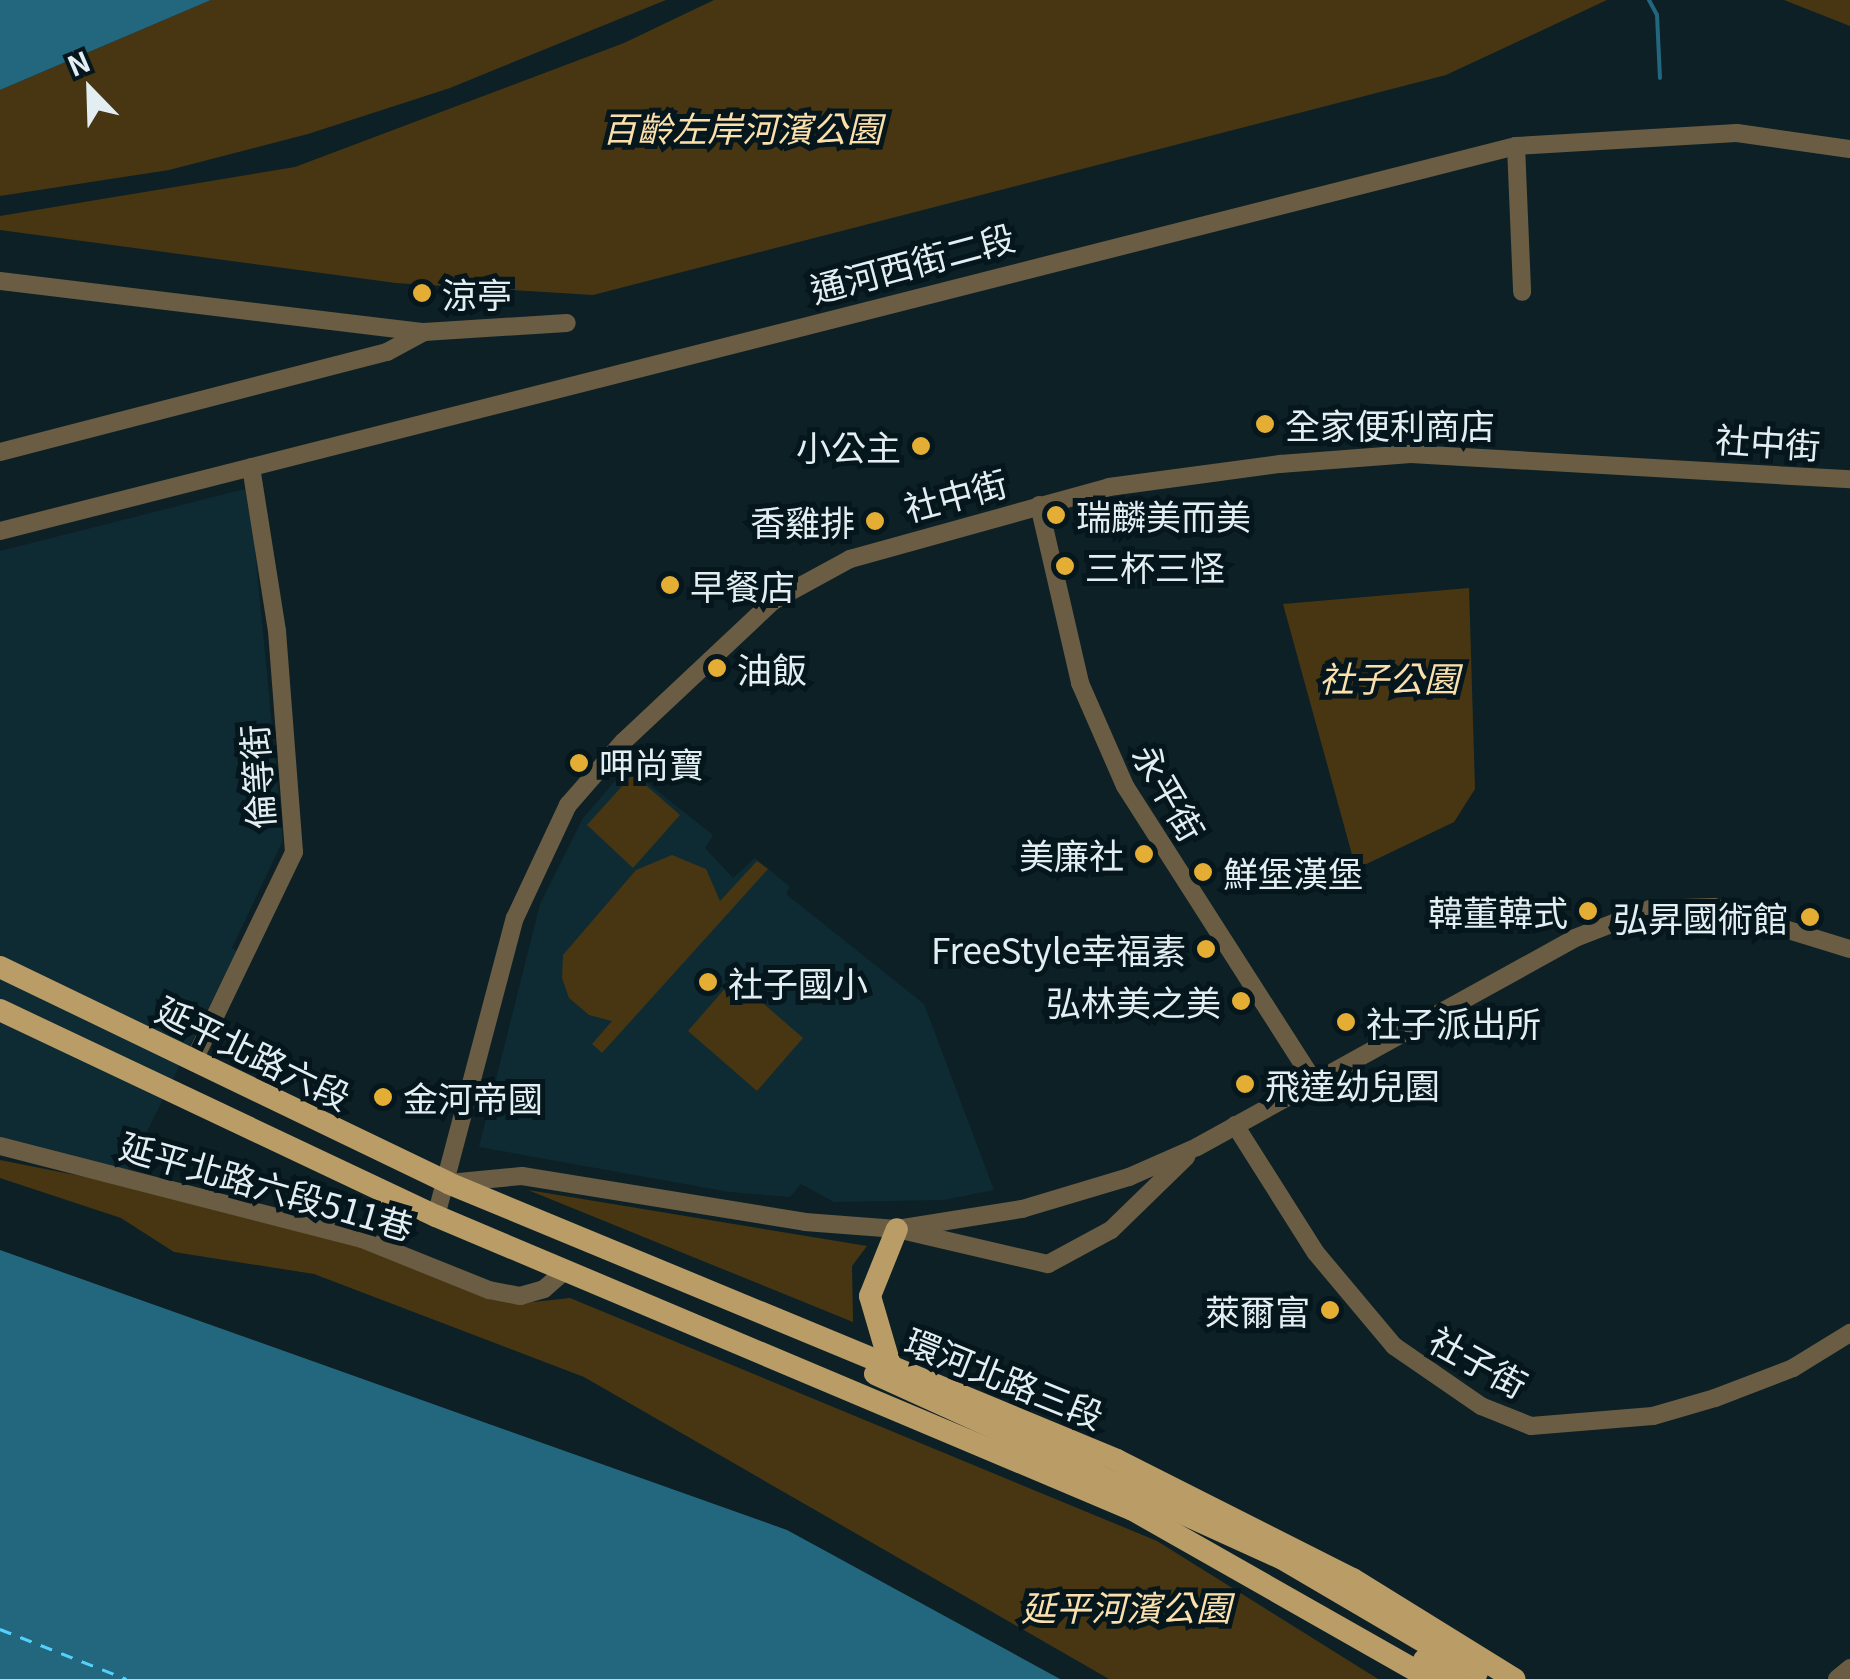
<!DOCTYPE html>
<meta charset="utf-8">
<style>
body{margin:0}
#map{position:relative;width:1850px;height:1679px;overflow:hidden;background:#0d2026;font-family:Georgia,"Noto Sans TC",serif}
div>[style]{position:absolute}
.built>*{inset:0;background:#0e2a33}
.green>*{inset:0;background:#483612}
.water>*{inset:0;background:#23677e}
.stream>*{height:4px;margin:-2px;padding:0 2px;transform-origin:2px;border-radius:2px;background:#23677e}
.ferry>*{height:2.5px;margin-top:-1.25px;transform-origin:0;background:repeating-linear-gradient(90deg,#53d0fb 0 12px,transparent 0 22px)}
.minor>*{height:18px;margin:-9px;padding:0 9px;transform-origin:9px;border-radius:9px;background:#6a5d43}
.major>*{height:22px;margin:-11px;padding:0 11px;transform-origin:11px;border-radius:11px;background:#ba9d66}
.dots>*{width:28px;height:28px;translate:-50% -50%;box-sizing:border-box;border:5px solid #05161d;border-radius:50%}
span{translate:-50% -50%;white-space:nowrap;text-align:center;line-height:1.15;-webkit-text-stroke:10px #05161d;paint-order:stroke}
.park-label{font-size:35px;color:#fce0ab;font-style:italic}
.street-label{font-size:35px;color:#e2eef2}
.poi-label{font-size:35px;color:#e2eef2}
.left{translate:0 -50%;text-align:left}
.right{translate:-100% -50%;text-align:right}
.north{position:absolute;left:40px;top:40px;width:100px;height:100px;-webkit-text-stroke:8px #05161d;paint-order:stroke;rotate:337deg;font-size:28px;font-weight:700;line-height:40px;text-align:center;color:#e2eef2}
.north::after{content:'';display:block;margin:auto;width:35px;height:45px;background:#e2eef2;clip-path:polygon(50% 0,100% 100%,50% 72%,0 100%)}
</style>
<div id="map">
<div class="built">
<div style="clip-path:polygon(249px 488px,283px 840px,232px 948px,237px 951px,127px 1171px,0 1137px,0 551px)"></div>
<div style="clip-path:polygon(627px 767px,713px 835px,705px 848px,733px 878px,755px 858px,790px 887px,786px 894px,924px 1004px,994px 1190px,944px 1200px,834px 1202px,801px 1184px,790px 1197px,729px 1192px,479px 1147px,540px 904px,583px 818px)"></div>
</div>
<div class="green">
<div style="clip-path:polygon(211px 0,666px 0,450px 88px,308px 134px,169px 170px,0 196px,0 90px)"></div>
<div style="clip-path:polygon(714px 0,1607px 0,1446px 75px,593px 295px,396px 283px,0 230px,0 216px,295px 167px,624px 43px)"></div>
<div style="clip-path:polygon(1784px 0,1850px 0,1850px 26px)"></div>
<div style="clip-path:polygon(1469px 588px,1475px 789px,1454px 822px,1356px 869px,1283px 604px)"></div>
<div style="clip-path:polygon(633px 774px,680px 815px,633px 868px,587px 825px)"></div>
<div style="clip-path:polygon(672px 855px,706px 869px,720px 901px,757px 861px,768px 869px,602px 1053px,592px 1044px,612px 1021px,589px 1015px,569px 998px,562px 978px,563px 955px,636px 870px)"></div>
<div style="clip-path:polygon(734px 978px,803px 1038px,757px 1091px,688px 1031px)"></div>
<div style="clip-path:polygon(0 1160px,317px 1223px,524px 1303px,570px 1298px,1157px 1541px,1378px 1679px,1109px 1679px,584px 1377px,314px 1274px,174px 1252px,121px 1218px,0 1178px)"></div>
<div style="clip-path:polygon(528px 1190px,867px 1246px,852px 1266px,853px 1322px)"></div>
</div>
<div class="water">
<div style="clip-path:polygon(0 0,211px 0,0 90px)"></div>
<div style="clip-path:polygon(0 1250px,787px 1530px,1060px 1679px,0 1679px)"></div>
</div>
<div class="stream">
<div style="left:1649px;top:0;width:17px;rotate:62deg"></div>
<div style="left:1657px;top:15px;width:63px;rotate:87.3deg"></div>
</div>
<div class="ferry">
<div style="left:0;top:1629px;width:136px;rotate:21.5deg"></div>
</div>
<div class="minor">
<div style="left:1516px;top:146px;width:146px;rotate:87.6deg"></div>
<div style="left:0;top:281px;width:427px;rotate:6.9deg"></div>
<div style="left:0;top:452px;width:400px;rotate:-14.5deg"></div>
<div style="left:387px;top:352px;width:42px;rotate:-28.4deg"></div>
<div style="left:424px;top:332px;width:143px;rotate:-3.6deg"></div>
<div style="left:1039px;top:505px;width:183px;rotate:77deg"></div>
<div style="left:1080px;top:683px;width:112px;rotate:66.4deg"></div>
<div style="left:1125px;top:786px;width:350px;rotate:57.4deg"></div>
<div style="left:0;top:531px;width:1564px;rotate:-14.25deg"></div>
<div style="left:1516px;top:146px;width:221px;rotate:-3.4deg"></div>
<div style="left:1737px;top:133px;width:114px;rotate:8.1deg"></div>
<div style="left:193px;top:1062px;width:233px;rotate:-64.3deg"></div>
<div style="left:294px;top:852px;width:222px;rotate:-94.4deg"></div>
<div style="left:277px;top:631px;width:166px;rotate:-99deg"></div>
<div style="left:1235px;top:1125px;width:151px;rotate:57.7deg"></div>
<div style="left:1316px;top:1253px;width:121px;rotate:50deg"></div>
<div style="left:1394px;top:1346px;width:106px;rotate:34.6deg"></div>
<div style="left:1481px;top:1406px;width:54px;rotate:21.8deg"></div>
<div style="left:1531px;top:1426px;width:122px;rotate:-4.7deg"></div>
<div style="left:1653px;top:1416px;width:65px;rotate:-16.2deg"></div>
<div style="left:1715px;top:1398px;width:84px;rotate:-21deg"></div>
<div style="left:1793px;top:1368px;width:67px;rotate:-31.6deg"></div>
<div style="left:0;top:1146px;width:374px;rotate:14.4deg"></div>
<div style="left:362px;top:1239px;width:137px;rotate:21.9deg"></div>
<div style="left:489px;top:1290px;width:32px;rotate:11deg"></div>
<div style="left:520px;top:1296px;width:25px;rotate:-16deg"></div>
<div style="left:544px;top:1289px;width:29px;rotate:-41deg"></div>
<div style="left:449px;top:1183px;width:73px;rotate:-5.5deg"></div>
<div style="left:522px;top:1176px;width:287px;rotate:9.2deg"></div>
<div style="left:805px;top:1222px;width:92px;rotate:4.4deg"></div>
<div style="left:897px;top:1229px;width:155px;rotate:13.1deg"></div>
<div style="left:1048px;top:1264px;width:72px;rotate:-28.4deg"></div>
<div style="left:1111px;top:1230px;width:105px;rotate:-44.2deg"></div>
<div style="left:436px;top:1216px;width:308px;rotate:-75.2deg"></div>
<div style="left:515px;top:918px;width:125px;rotate:-64.9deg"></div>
<div style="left:568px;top:805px;width:84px;rotate:-48.9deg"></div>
<div style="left:623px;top:742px;width:206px;rotate:-43.2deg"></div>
<div style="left:773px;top:601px;width:88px;rotate:-28.6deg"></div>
<div style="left:850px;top:559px;width:269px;rotate:-15.5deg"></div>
<div style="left:1109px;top:487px;width:173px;rotate:-7.7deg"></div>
<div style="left:1280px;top:464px;width:131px;rotate:-4.4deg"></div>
<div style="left:1411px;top:454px;width:440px;rotate:3.3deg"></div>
<div style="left:897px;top:1229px;width:127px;rotate:-9.1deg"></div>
<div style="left:1022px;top:1209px;width:112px;rotate:-16.7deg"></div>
<div style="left:1129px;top:1177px;width:74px;rotate:-23.8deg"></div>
<div style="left:1197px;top:1147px;width:432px;rotate:-28.9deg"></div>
<div style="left:1575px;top:938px;width:80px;rotate:-21.1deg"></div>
<div style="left:1650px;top:909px;width:64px;rotate:-1.8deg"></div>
<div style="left:1714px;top:907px;width:142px;rotate:17.2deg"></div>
<div style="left:1837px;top:1679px;width:17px;rotate:-40deg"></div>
</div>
<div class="major">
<div style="left:0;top:967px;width:497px;rotate:25.7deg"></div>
<div style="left:448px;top:1183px;width:724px;rotate:22.49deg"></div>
<div style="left:1117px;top:1460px;width:264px;rotate:26.8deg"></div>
<div style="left:1353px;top:1579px;width:190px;rotate:31.8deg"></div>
<div style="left:0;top:1010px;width:482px;rotate:25.3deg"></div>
<div style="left:436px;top:1216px;width:756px;rotate:22.87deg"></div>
<div style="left:1133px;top:1510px;width:343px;rotate:29.6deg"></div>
<div style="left:891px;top:1368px;width:75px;rotate:-106.3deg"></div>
<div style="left:870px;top:1296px;width:72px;rotate:-68.1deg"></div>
<div style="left:875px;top:1374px;width:446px;rotate:24.4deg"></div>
<div style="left:1281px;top:1558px;width:227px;rotate:30.4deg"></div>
<div style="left:1424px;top:1660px;width:36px;rotate:32deg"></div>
</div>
<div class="dots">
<div style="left:422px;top:293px;background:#e4ae35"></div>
<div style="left:1265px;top:424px;background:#e4ae35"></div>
<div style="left:921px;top:446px;background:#e4ae35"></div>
<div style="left:1056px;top:515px;background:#e4ae35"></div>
<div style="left:875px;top:521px;background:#e4ae35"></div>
<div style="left:1065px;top:566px;background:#e4ae35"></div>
<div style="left:670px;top:585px;background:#e4ae35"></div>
<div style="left:717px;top:668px;background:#e4ae35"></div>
<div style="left:579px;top:763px;background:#e4ae35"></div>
<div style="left:1144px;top:854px;background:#e4ae35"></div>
<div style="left:1203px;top:872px;background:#e4ae35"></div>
<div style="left:1588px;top:911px;background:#e4ae35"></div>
<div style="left:1810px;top:917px;background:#e4ae35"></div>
<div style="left:1206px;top:949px;background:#e4ae35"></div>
<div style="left:708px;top:982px;background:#e4ae35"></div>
<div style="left:1241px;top:1001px;background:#e4ae35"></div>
<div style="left:1346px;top:1022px;background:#e4ae35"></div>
<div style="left:1245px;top:1084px;background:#e4ae35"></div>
<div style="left:383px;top:1097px;background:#e4ae35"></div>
<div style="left:1330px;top:1310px;background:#e4ae35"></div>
</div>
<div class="park-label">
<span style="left:742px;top:127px">百齡左岸河濱公園</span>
<span style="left:1389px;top:677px">社子公園</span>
<span style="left:1126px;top:1606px">延平河濱公園</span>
</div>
<div class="street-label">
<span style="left:912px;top:262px;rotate:-15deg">通河西街二段</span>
<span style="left:1768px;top:441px;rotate:4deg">社中街</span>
<span style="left:955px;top:494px;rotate:-15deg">社中街</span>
<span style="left:256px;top:777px;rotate:-94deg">倫等街</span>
<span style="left:1170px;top:792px;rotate:60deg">永平街</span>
<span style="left:254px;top:1052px;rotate:26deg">延平北路六段</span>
<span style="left:267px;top:1185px;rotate:16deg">延平北路六段511巷</span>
<span style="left:1479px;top:1361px;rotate:29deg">社子街</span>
<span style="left:1005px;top:1377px;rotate:22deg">環河北路三段</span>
</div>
<div class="poi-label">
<span class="left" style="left:442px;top:293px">涼亭</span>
<span class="left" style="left:1285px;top:424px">全家便利商店</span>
<span class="right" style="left:901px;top:446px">小公主</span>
<span class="left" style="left:1076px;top:515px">瑞麟美而美</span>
<span class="right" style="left:855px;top:521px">香雞排</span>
<span class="left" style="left:1085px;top:566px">三杯三怪</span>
<span class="left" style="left:690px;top:585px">早餐店</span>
<span class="left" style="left:737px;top:668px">油飯</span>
<span class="left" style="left:599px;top:763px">呷尚寶</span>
<span class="right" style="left:1124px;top:854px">美廉社</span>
<span class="left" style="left:1223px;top:872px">鮮堡漢堡</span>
<span class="right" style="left:1568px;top:911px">韓董韓式</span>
<span class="right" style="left:1788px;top:917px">弘昇國術館</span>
<span class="right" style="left:1186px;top:949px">FreeStyle幸福素</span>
<span class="left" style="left:728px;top:982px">社子國小</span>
<span class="right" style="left:1221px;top:1001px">弘林美之美</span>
<span class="left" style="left:1366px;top:1022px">社子派出所</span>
<span class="left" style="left:1265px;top:1084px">飛達幼兒園</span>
<span class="left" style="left:403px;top:1097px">金河帝國</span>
<span class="right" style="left:1310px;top:1310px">萊爾富</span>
</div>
<div class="north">N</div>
</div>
